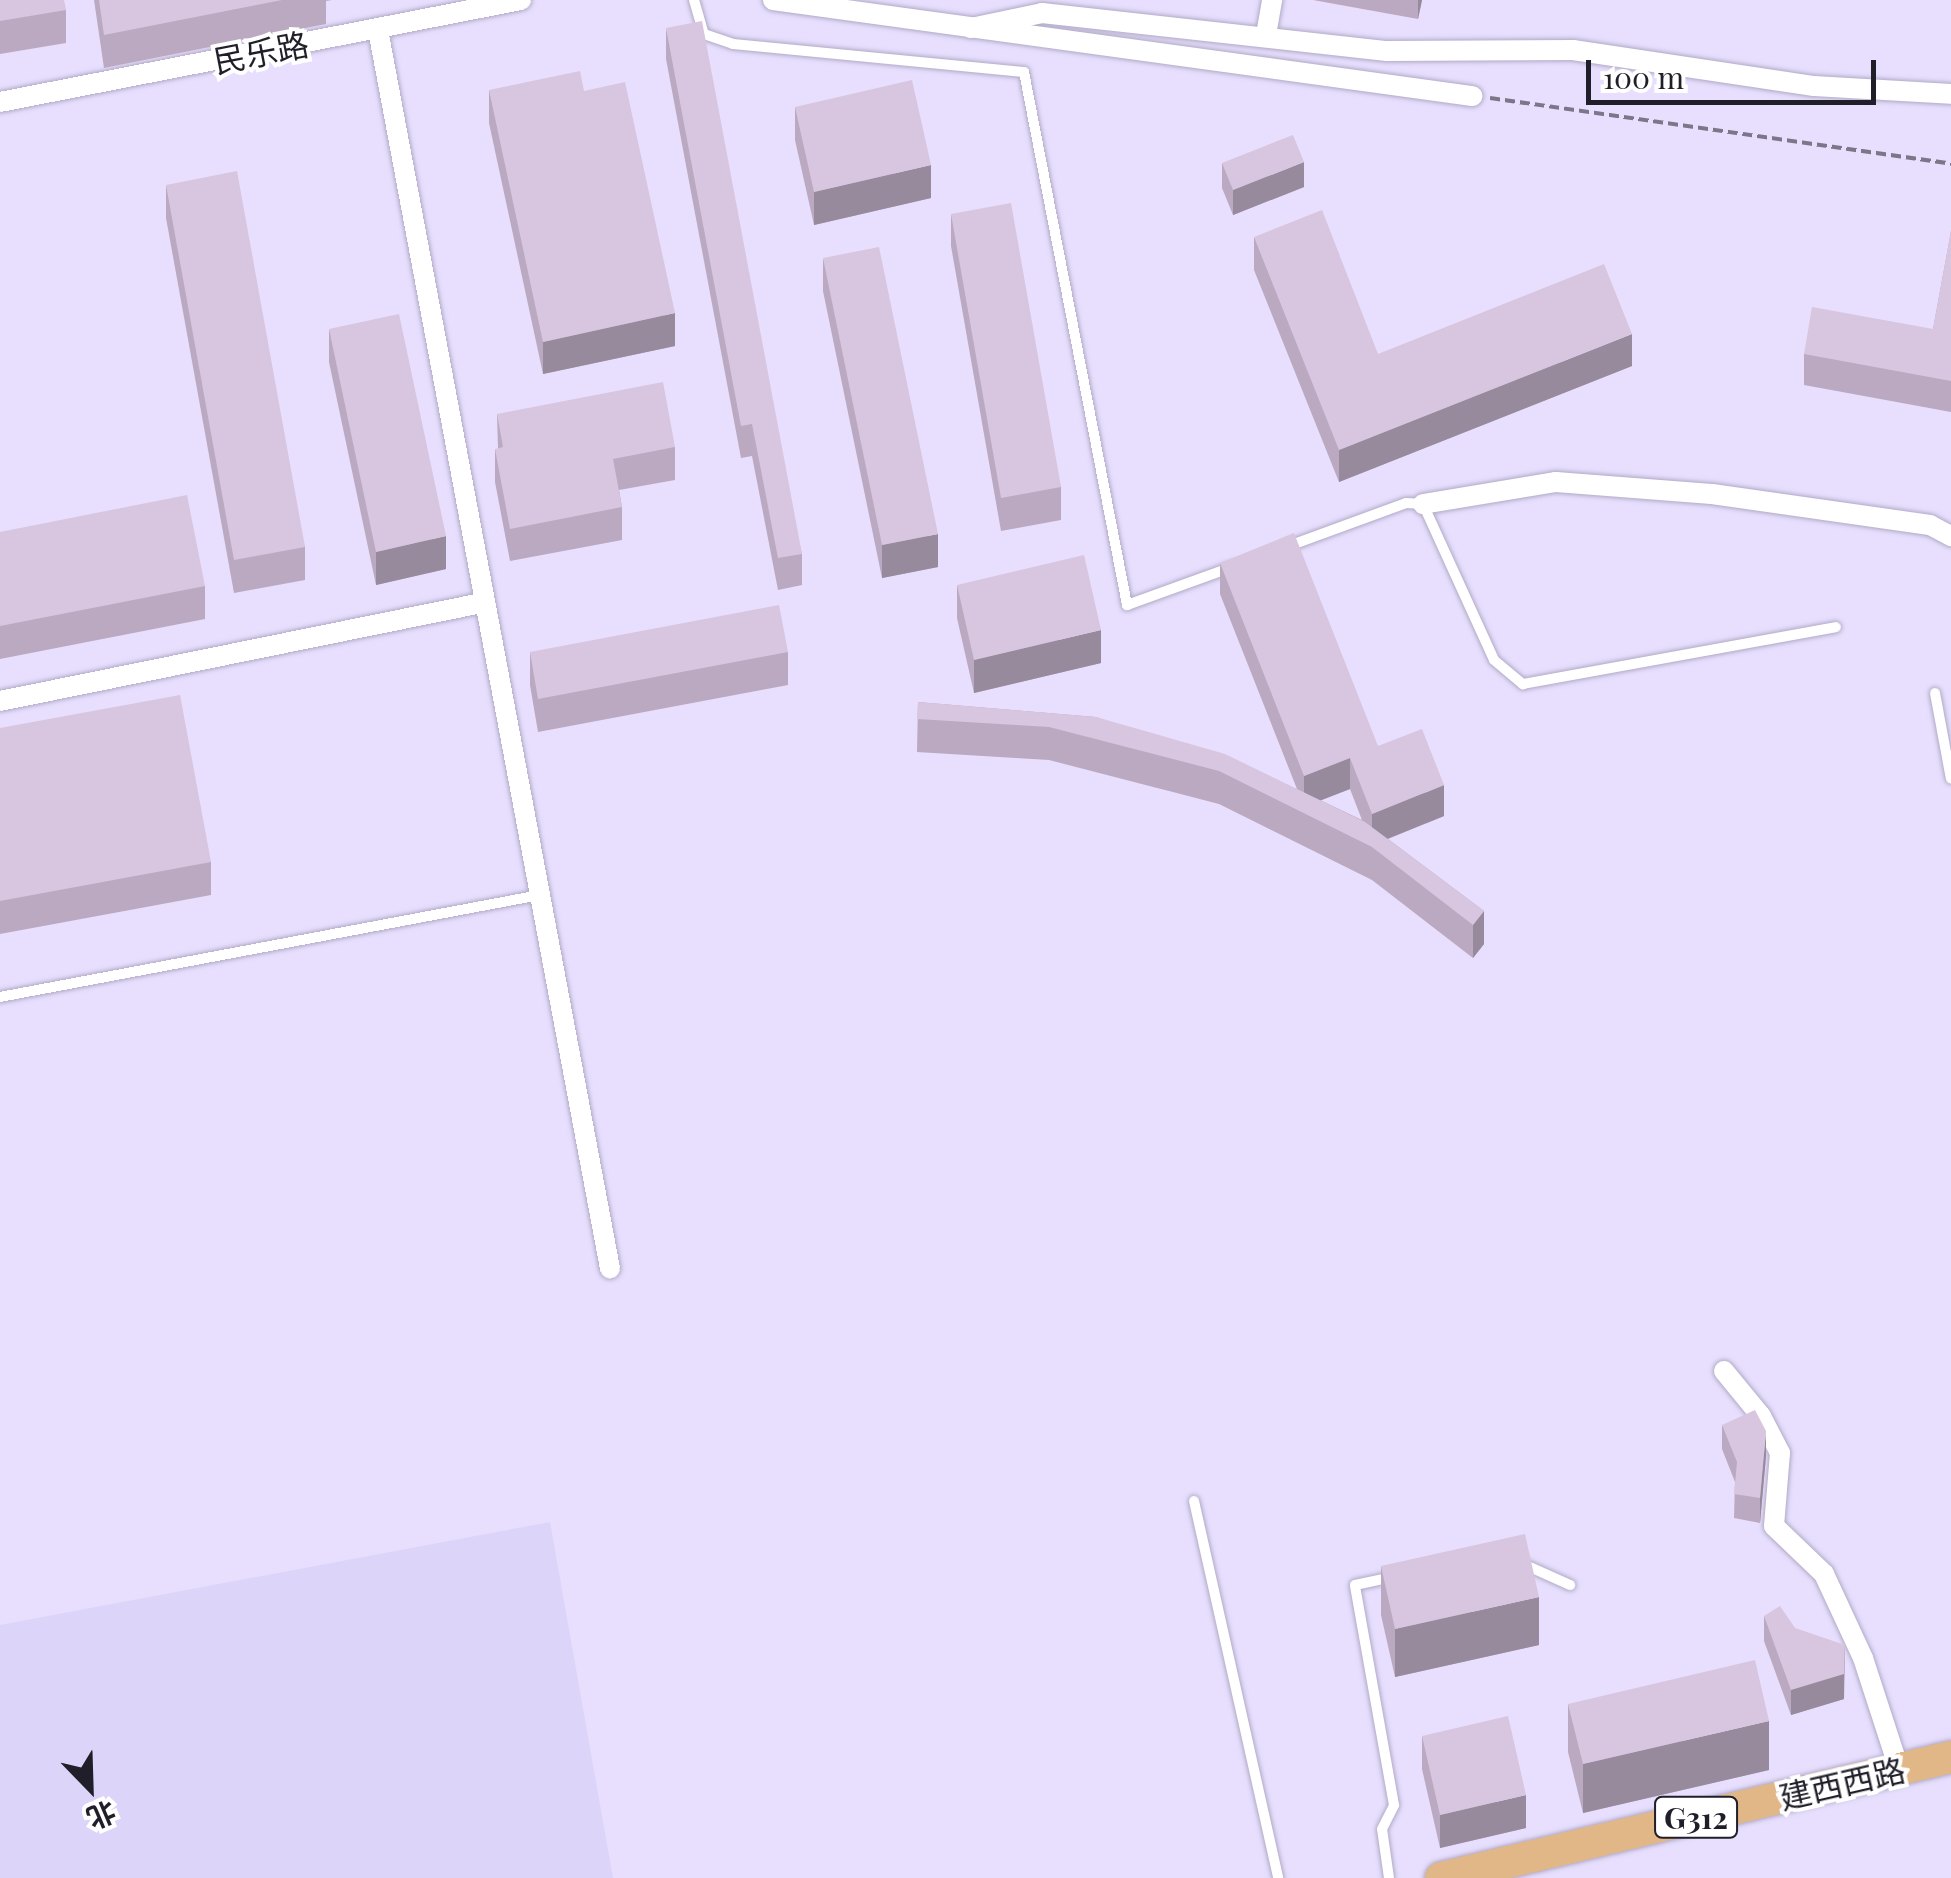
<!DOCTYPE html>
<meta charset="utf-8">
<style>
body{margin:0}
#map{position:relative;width:1951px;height:1878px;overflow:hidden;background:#e7dffd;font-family:"Playfair Display","Noto Sans SC",serif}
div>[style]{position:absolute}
.built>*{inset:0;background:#ddd4f9}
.path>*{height:4px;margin-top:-2px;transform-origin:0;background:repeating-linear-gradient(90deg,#7b7689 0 10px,transparent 0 15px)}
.roads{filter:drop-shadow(0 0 2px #b1aac7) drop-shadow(0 0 2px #b1aac7)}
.service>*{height:10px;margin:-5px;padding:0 5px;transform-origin:5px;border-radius:5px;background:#fff}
.minor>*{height:20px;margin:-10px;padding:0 10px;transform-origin:10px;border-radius:10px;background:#fff}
.trunk>*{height:32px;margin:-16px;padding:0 16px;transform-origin:16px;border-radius:16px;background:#e2b788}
.wall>*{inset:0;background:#baa9c1}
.shaded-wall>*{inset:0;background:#978a9d}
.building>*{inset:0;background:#d8c5e0}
span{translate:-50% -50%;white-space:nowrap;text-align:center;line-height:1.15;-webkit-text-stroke:8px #fff;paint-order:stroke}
.shield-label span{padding:2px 8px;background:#fff;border:2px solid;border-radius:8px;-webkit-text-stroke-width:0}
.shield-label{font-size:30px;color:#201e28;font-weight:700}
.street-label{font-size:32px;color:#201e28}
.north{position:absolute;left:40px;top:1738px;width:100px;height:100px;-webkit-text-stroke:8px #fff;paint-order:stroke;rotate:157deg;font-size:28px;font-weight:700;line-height:40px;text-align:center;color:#201e28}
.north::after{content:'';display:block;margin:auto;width:35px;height:45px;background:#201e28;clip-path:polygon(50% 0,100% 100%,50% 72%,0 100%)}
.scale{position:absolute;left:1586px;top:60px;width:290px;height:45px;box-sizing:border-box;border:5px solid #201e28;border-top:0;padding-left:12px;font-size:30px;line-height:35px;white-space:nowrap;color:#201e28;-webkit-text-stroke:8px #fff;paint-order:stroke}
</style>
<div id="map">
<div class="built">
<div style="clip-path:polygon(550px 1522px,613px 1878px,0 1878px,0 1625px)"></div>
</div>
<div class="path">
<div style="left:1490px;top:98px;width:466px;rotate:8.1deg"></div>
</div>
<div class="roads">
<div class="service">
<div style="left:694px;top:0;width:35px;rotate:74deg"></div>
<div style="left:704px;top:34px;width:31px;rotate:19deg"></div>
<div style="left:733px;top:44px;width:292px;rotate:5.5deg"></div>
<div style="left:1024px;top:72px;width:543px;rotate:79.06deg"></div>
<div style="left:1127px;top:605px;width:112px;rotate:-19.9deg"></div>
<div style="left:1286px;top:547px;width:128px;rotate:-20.1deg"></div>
<div style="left:1406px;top:503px;width:17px;rotate:3deg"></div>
<div style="left:1423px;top:504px;width:171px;rotate:65.5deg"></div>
<div style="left:1494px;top:660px;width:38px;rotate:40deg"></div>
<div style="left:1523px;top:684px;width:318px;rotate:-10.3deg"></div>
<div style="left:1935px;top:693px;width:87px;rotate:79.5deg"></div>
<div style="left:0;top:997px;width:550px;rotate:-10.7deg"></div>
<div style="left:1194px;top:1501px;width:386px;rotate:77.4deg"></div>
<div style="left:1521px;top:1563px;width:54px;rotate:24.2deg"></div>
<div style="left:1389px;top:1878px;width:49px;rotate:-98.1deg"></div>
<div style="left:1382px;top:1829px;width:27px;rotate:-63deg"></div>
<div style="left:1394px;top:1805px;width:223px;rotate:-100.1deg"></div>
<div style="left:1355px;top:1585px;width:39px;rotate:-12deg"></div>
</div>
<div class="minor">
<div style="left:773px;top:0;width:706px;rotate:7.82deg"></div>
<div style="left:971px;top:28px;width:73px;rotate:-11.9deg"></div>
<div style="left:1042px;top:13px;width:347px;rotate:6.3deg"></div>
<div style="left:1387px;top:51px;width:186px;rotate:-0.3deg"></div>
<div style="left:1573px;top:50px;width:244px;rotate:8.5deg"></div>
<div style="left:1814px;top:86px;width:137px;rotate:3.3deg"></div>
<div style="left:378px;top:30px;width:1260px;rotate:79.39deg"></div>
<div style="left:1266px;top:35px;width:36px;rotate:-80deg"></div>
<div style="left:0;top:102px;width:531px;rotate:-11.08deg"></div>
<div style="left:1423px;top:504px;width:135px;rotate:-9.4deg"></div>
<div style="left:1556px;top:482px;width:156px;rotate:4.4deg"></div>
<div style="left:1712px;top:494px;width:220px;rotate:8.1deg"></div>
<div style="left:1930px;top:525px;width:24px;rotate:28deg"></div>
<div style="left:0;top:701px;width:495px;rotate:-11.5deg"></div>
<div style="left:1724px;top:1371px;width:58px;rotate:50.6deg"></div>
<div style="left:1761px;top:1416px;width:42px;rotate:62.8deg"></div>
<div style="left:1780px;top:1453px;width:73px;rotate:94.7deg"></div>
<div style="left:1774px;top:1526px;width:69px;rotate:43.8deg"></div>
<div style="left:1824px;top:1574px;width:93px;rotate:65.1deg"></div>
<div style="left:1863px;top:1658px;width:117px;rotate:72deg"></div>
</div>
<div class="trunk">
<div style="left:1441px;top:1878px;width:524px;rotate:-13.35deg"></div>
</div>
</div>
<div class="wall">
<div style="clip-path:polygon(0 0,66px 10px,66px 43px,0 54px)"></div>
<div style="clip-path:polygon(94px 0,332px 0,326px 1px,326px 24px,104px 68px)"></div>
<div style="clip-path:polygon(1313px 0,1422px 0,1418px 19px)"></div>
<div style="clip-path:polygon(666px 28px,802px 554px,802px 585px,778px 590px,752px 456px,741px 458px,666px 59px)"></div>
<div style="clip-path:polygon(489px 90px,584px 91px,675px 346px,543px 374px,489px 123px)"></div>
<div style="clip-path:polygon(795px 107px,931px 198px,814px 225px,795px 140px)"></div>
<div style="clip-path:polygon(1222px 163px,1304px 187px,1233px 215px,1222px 188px)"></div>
<div style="clip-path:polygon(166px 185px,305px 547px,305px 580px,234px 593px,166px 218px)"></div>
<div style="clip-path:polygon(951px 214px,1061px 487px,1061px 520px,1001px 531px,951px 246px)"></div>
<div style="clip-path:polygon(1951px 231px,1951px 412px,1804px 385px,1804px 354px,1933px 329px)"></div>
<div style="clip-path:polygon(1254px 237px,1378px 354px,1632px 366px,1339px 482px,1254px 270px)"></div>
<div style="clip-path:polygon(823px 258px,938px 567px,882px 578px,823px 291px)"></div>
<div style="clip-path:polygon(329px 329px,446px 569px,376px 585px,329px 362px)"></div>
<div style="clip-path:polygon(497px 414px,675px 447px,675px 480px,619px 490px,622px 507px,622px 540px,510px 561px,495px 482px,495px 449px,498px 449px)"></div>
<div style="clip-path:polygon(0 532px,205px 586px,205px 619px,0 659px)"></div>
<div style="clip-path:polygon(evenodd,1220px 563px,1378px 746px,1444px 816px,1388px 839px,1484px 911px,1484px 944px,1473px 958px,1372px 880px,1219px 804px,1049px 760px,917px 752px,918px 702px,1096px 717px,1297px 789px,1220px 594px,1220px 563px,1350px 789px,1362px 820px,1320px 800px,1350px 789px)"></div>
<div style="clip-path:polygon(957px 585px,1101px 663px,974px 693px,957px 618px)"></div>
<div style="clip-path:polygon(530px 652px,788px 652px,788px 685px,538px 732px,530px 685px)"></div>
<div style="clip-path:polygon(0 728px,211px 862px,211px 895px,0 934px)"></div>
<div style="clip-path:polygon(1722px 1425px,1766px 1456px,1760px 1523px,1734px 1518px,1735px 1482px,1722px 1449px)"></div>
<div style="clip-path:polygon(1381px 1566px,1539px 1645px,1395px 1677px,1381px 1615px)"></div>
<div style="clip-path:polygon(1764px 1616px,1844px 1699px,1791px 1715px,1764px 1641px)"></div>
<div style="clip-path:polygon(1568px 1704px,1769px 1770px,1583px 1813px,1568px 1752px)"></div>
<div style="clip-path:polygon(1422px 1736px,1526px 1828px,1440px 1848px,1422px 1769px)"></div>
</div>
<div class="shaded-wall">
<div style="clip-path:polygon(1418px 0,1422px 0,1418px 19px)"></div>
<div style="clip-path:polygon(1304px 162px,1304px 187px,1233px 215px,1233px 190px)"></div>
<div style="clip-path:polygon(931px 165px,931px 198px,814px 225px,814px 192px)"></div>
<div style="clip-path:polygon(675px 313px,675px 346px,543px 374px,543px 342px)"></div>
<div style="clip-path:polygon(1632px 334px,1632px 366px,1339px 482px,1339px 450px)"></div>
<div style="clip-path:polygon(938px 534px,938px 567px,882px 578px,882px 545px)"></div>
<div style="clip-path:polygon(446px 536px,446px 569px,376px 585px,376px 552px)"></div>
<div style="clip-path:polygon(1101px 630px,1101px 663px,974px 693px,974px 660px)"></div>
<div style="clip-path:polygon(1350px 758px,1350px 789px,1304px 807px,1304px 776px)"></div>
<div style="clip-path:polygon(1444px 785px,1444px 816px,1372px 845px,1372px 814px)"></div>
<div style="clip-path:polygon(1484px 911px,1484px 944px,1473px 958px,1473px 925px)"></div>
<div style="clip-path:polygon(1766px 1431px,1766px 1456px,1760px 1523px,1760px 1498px)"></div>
<div style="clip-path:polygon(1539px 1597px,1539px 1645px,1395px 1677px,1395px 1629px)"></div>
<div style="clip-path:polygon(1845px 1645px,1844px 1699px,1791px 1715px,1791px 1690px)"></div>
<div style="clip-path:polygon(1769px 1721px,1769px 1770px,1583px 1813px,1583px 1764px)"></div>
<div style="clip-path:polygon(1526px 1795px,1526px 1828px,1440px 1848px,1440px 1815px)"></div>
</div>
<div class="building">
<div style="clip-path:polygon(0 0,64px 0,66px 10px,0 21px)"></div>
<div style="clip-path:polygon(99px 0,282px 0,104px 35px)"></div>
<div style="clip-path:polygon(702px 21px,802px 554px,778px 558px,752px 424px,741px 426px,666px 28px)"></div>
<div style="clip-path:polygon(580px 71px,584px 91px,625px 82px,675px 313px,543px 342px,489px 90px)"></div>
<div style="clip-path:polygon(912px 80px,931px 165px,814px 192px,795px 107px)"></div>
<div style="clip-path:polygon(1293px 135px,1304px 162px,1233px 190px,1222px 163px)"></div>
<div style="clip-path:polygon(237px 171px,305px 547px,234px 560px,166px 185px)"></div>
<div style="clip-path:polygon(1011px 203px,1061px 487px,1001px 498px,951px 214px)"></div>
<div style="clip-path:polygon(1322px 210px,1378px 354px,1604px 264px,1632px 334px,1339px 450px,1254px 237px)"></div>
<div style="clip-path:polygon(1951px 231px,1951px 381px,1804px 354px,1812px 307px,1933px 329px)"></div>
<div style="clip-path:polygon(879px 247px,938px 534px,882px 545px,823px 258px)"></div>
<div style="clip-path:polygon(399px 314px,446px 536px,376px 552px,329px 329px)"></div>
<div style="clip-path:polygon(663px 382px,675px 447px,613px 459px,622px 507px,510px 529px,495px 449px,503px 447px,497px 414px)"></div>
<div style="clip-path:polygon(187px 495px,205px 586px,0 626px,0 532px)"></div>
<div style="clip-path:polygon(1294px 533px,1378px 746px,1422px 729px,1444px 785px,1372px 814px,1350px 758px,1304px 776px,1220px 563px)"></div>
<div style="clip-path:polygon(1084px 555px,1101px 630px,974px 660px,957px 585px)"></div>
<div style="clip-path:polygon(779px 605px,788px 652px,538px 699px,530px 652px)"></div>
<div style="clip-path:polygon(180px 695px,211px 862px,0 901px,0 728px)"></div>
<div style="clip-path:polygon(918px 702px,1096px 717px,1225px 754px,1365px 822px,1484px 911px,1473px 925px,1372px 847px,1219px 771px,1049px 727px,917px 719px)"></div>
<div style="clip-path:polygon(1755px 1410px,1766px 1431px,1760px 1498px,1734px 1494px,1737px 1462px,1722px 1425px)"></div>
<div style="clip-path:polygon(1525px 1534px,1539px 1597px,1395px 1629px,1381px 1566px)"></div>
<div style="clip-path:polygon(1780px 1606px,1795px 1628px,1845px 1645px,1844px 1674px,1791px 1690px,1764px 1616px)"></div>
<div style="clip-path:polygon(1755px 1660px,1769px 1721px,1583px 1764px,1568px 1704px)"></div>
<div style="clip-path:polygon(1508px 1716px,1526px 1795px,1440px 1815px,1422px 1736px)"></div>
</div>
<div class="shield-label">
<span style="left:1696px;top:1817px">G312</span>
</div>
<div class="street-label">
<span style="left:261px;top:52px;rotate:-11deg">民乐路</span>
<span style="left:1842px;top:1783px;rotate:-13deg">建西西路</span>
</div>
<div class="north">北</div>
<div class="scale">100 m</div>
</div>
